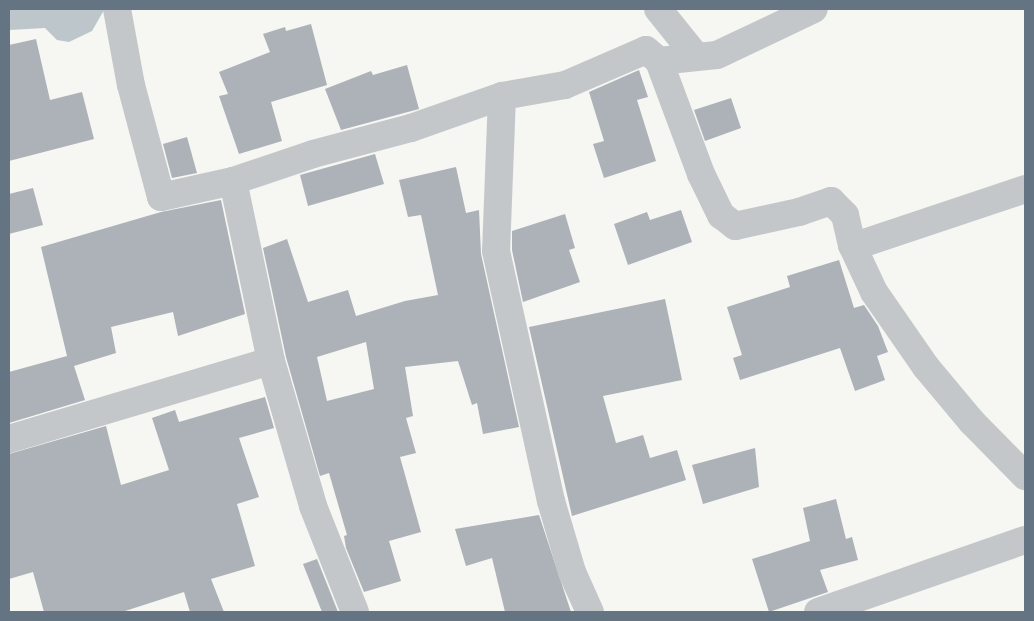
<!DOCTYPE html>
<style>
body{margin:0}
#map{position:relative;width:1034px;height:621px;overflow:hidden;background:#f6f6f2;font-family:"IBM Plex Sans",sans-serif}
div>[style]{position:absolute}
.water>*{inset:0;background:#bcc6cb}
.building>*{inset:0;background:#acb2b8}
.minor>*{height:28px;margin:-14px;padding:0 14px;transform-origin:14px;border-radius:14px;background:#c3c7ca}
span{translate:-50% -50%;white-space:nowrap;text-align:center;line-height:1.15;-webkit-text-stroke:5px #fff;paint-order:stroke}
.frame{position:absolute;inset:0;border:10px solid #657483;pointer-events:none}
</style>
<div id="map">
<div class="water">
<div style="clip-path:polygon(9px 9px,104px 9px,104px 10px,92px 31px,69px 42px,57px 40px,45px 28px,9px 30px)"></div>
</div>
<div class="building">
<div style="clip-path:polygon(311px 24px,327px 85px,271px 102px,282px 141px,239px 154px,219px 96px,228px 94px,219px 72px,270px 52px,263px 34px,285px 27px,286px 31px)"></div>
<div style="clip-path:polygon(36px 39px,50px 100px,82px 92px,94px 139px,9px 161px,9px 45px)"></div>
<div style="clip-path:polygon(407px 65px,419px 109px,341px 130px,325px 89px,371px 71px,373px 75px)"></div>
<div style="clip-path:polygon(639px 70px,648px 97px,637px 100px,656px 161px,604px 178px,593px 144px,604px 141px,589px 92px)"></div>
<div style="clip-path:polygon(731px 98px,741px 128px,705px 141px,694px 110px)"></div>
<div style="clip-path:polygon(187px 137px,197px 173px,172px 178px,163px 144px)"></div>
<div style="clip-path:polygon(375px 154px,384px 184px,308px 206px,300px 175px)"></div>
<div style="clip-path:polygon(evenodd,456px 167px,466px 213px,479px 210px,481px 254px,519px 427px,483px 434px,477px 403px,472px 405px,458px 361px,405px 367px,413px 416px,406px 418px,416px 453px,400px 457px,421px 532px,389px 541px,401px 581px,364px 592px,346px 548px,344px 536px,347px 535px,329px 473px,320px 476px,286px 357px,263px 248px,287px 239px,308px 302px,348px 290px,356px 316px,405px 301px,438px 295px,421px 215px,408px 217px,399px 180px,456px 167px,366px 342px,374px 389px,327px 401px,317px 357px,366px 342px)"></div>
<div style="clip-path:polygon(33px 188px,43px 225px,9px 234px,9px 194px)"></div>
<div style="clip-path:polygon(221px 200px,245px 314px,178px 336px,173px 312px,111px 327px,116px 353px,74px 366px,85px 400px,9px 423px,9px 372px,67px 356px,41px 247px,161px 212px)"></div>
<div style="clip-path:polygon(681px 210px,692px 242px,628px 265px,614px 224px,647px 212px,650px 220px)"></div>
<div style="clip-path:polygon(565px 214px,575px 248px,569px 250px,580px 282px,523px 302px,512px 250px,512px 231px)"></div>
<div style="clip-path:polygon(839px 260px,854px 308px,864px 305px,878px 326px,888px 352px,877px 356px,885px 380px,855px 391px,840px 348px,740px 380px,733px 358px,742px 355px,727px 307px,790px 287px,787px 276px)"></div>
<div style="clip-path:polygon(665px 299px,682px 380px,603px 396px,616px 443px,643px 435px,650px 458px,677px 450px,686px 480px,572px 516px,529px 327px)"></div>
<div style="clip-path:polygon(265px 397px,274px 428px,239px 438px,259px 497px,237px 504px,255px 566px,211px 579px,224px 612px,190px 612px,184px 592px,122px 612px,44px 612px,33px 572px,9px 579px,9px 454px,106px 426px,121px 485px,169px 470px,152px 418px,175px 410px,179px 422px)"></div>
<div style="clip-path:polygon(755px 448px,759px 487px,703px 504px,692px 465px)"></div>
<div style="clip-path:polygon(836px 499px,846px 539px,852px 537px,858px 560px,820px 570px,828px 592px,769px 612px,752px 559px,810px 541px,803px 508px)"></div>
<div style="clip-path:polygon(539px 515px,571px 612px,505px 612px,492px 558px,466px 566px,455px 529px)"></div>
<div style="clip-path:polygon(317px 559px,338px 612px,322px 612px,303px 564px)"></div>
</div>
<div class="minor">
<div style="left:117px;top:9px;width:77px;rotate:79.6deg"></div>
<div style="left:131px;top:85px;width:116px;rotate:75deg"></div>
<div style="left:161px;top:197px;width:74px;rotate:-12.5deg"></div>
<div style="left:658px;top:9px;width:59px;rotate:51.2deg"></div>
<div style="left:659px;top:61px;width:121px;rotate:69.6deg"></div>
<div style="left:701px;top:174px;width:46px;rotate:64deg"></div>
<div style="left:721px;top:215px;width:18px;rotate:38deg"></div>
<div style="left:735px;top:226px;width:66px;rotate:-12.3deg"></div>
<div style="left:799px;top:212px;width:34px;rotate:-19deg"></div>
<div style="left:831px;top:201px;width:20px;rotate:45deg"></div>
<div style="left:845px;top:215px;width:31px;rotate:77deg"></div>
<div style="left:852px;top:245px;width:6px"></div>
<div style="left:858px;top:245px;width:176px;rotate:-18.5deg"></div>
<div style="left:502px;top:96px;width:155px;rotate:92.2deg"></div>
<div style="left:496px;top:251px;width:256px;rotate:77.6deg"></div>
<div style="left:551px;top:501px;width:74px;rotate:73.5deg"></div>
<div style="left:572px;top:572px;width:44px;rotate:65.8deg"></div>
<div style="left:852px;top:245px;width:52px;rotate:64.9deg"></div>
<div style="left:874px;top:292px;width:91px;rotate:55.3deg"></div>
<div style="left:926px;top:367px;width:72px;rotate:50.1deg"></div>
<div style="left:972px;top:422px;width:76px;rotate:45.5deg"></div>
<div style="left:271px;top:361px;width:184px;rotate:-101.9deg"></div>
<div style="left:233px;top:181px;width:84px;rotate:-18.6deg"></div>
<div style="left:313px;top:154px;width:101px;rotate:-14.9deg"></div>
<div style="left:411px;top:128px;width:96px;rotate:-19.4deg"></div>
<div style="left:502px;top:96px;width:64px;rotate:-9.9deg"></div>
<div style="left:565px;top:85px;width:88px;rotate:-23.4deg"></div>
<div style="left:646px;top:50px;width:17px;rotate:40deg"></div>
<div style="left:659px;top:61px;width:58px;rotate:-5.9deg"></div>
<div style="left:717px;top:55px;width:107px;rotate:-25.4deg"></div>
<div style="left:9px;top:439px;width:273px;rotate:-16.6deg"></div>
<div style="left:271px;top:361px;width:151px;rotate:73.8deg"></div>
<div style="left:313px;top:506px;width:114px;rotate:68.4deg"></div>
<div style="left:818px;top:612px;width:219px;rotate:-19.2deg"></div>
</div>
<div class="frame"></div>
</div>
